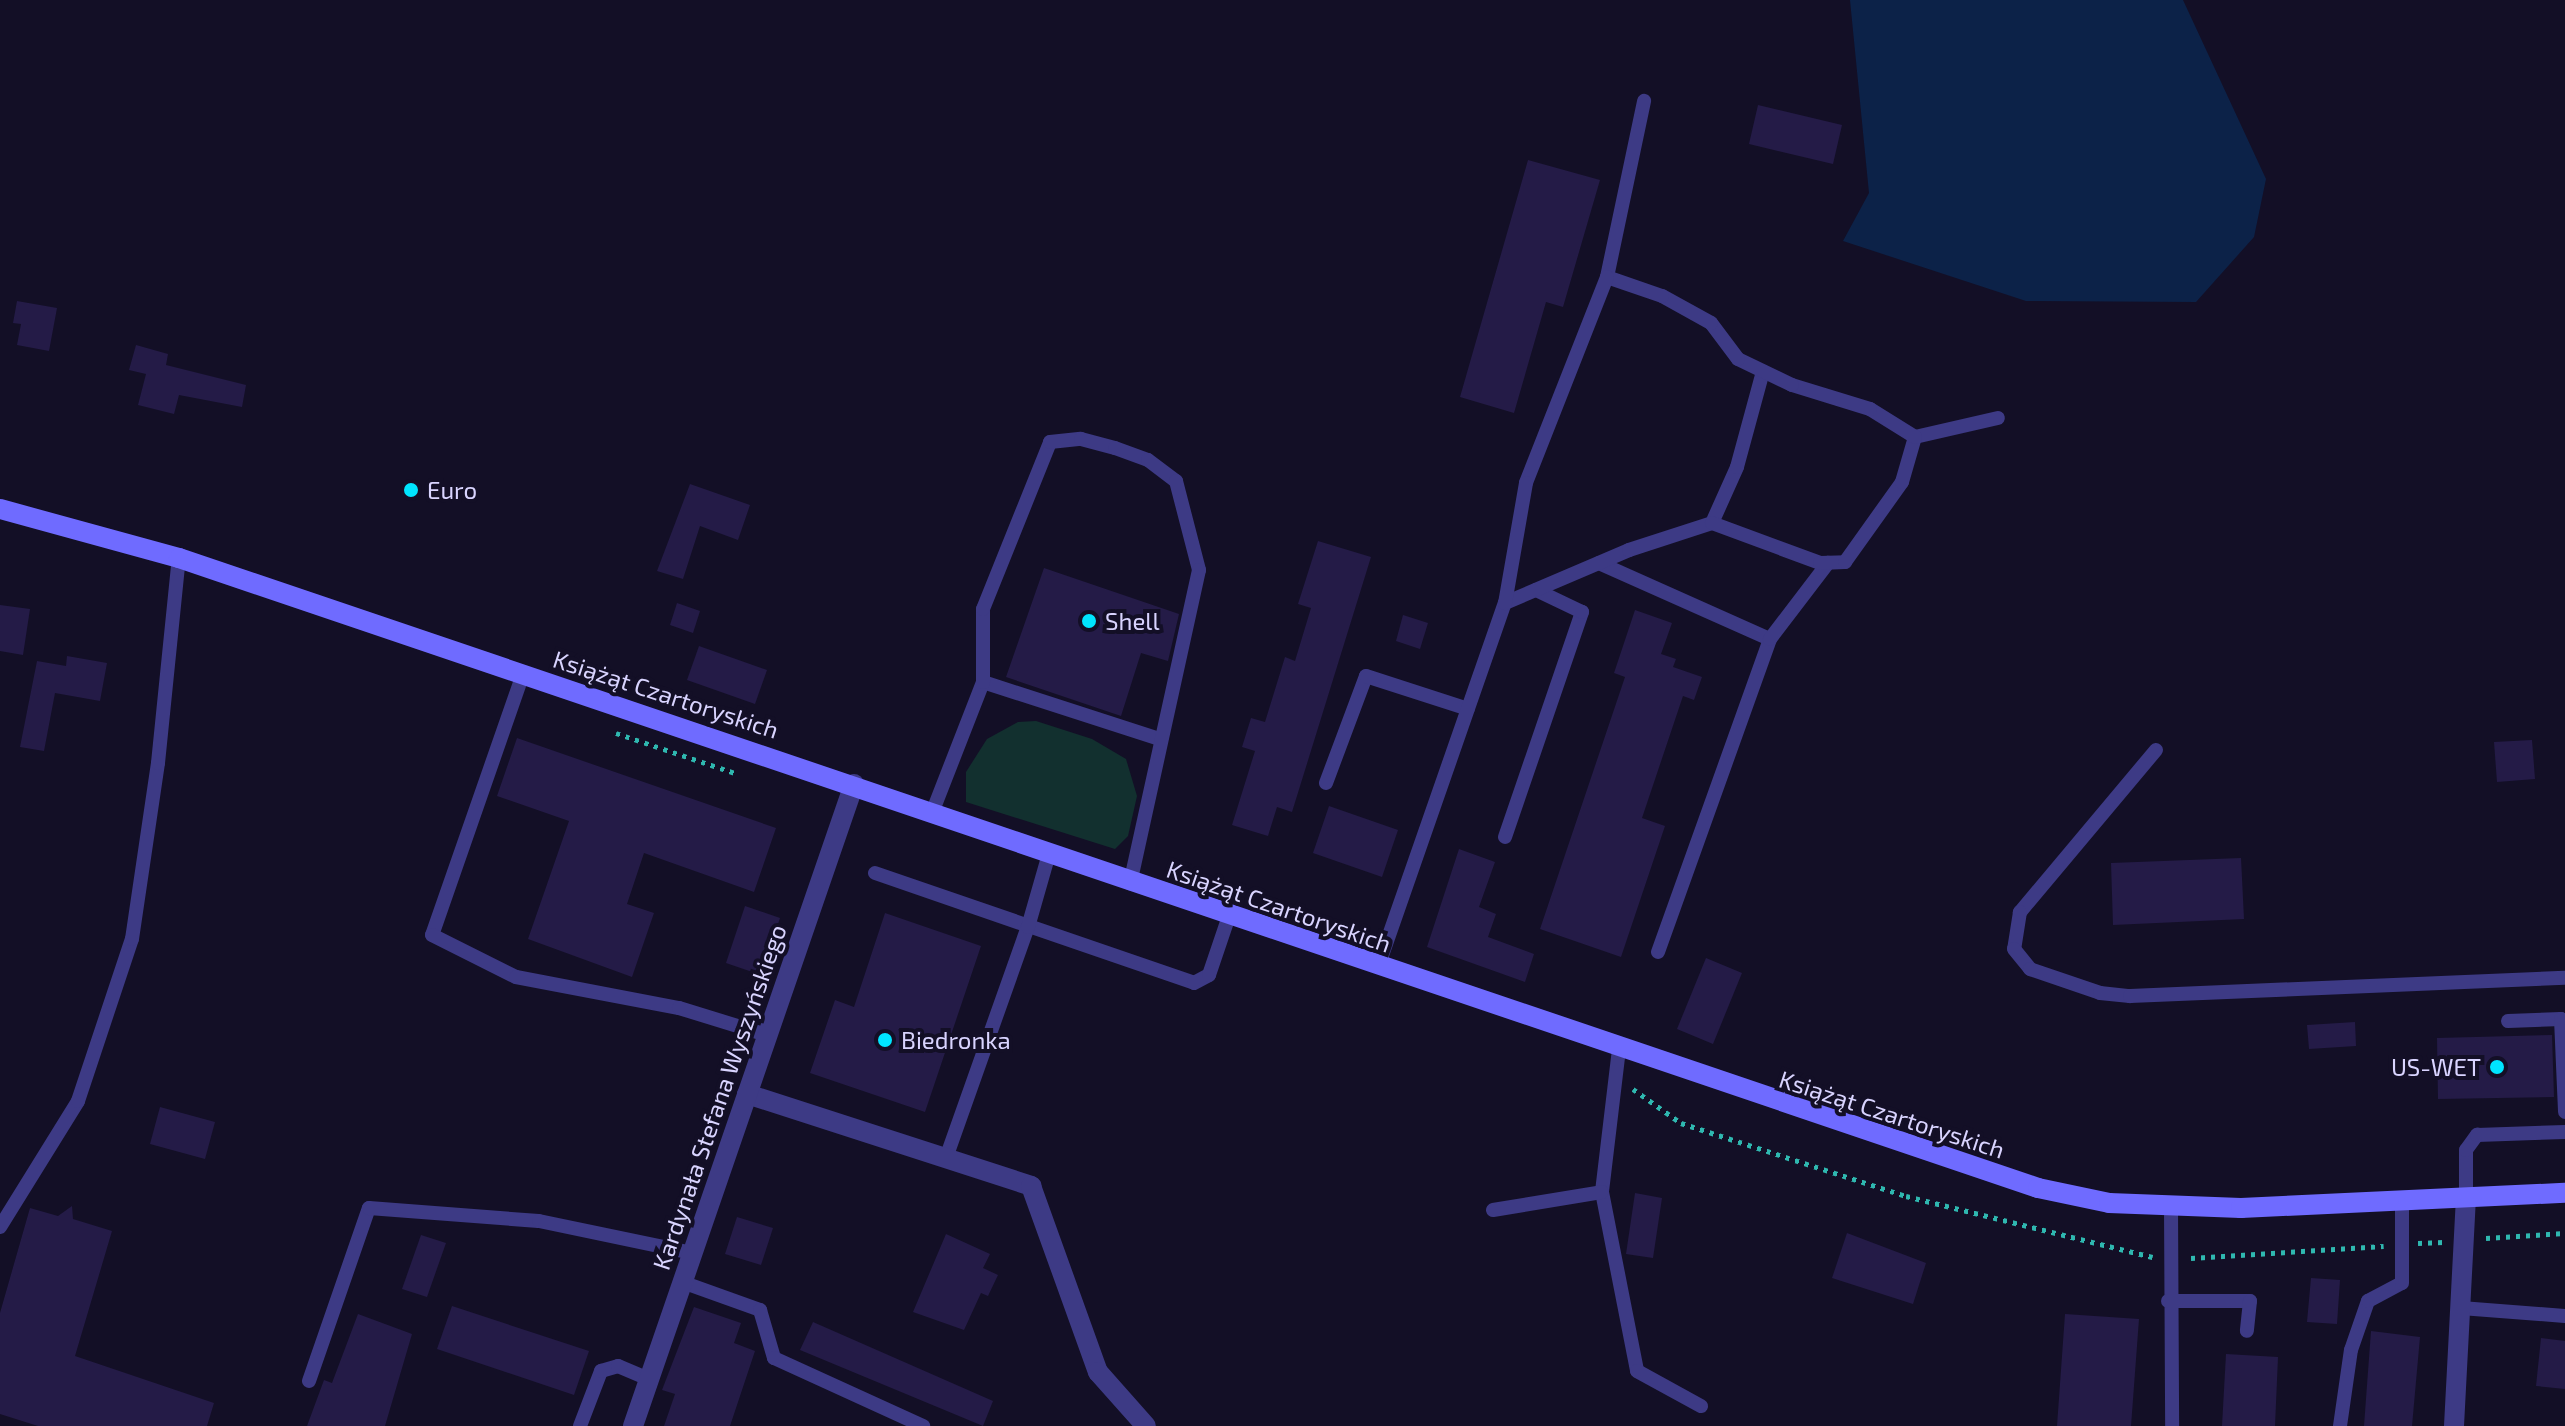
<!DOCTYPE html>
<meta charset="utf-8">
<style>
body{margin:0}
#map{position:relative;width:2565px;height:1426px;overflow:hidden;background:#130f26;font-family:"Exo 2",sans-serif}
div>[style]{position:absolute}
.green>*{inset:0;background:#12302f}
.water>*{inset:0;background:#0c2248}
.building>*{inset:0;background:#241b47}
.path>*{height:5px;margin-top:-2.5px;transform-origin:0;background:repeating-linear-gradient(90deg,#2fb8b0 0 4px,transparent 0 10px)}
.service>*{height:14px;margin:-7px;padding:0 7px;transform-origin:7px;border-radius:7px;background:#3d3a85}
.minor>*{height:20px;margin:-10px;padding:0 10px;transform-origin:10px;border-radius:10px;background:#3d3a85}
.secondary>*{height:20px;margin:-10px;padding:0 10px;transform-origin:10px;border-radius:10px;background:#6f6bff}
.dots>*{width:22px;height:22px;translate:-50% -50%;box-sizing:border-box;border:4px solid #130f26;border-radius:50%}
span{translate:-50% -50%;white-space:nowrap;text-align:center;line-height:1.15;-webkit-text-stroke:8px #130f26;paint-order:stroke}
.poi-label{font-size:24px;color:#d9d4ff}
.left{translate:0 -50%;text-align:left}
.right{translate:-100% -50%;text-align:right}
.street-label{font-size:24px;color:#d9d4ff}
</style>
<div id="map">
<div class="green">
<div style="clip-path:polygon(1036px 721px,1092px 739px,1126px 759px,1137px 796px,1128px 836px,1115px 849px,966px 802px,966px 772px,987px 739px,1018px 722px)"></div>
</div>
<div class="water">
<div style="clip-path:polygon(1850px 0,2183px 0,2266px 179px,2254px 237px,2196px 302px,2026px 301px,1843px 241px,1869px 193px)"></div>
</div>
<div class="building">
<div style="clip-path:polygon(1758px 105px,1842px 125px,1833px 164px,1749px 144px)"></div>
<div style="clip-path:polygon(1528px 160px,1600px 180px,1563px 307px,1546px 302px,1514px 413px,1460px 397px)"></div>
<div style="clip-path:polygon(17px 301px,57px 308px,49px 351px,17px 345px,21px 324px,13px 323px)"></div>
<div style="clip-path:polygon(136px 345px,168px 354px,166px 365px,246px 385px,242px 407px,179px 395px,174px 414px,138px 405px,146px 374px,129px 370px)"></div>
<div style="clip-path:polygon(690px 484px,750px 505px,738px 540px,700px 526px,683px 579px,657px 571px)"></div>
<div style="clip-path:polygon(1318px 541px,1371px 557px,1292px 812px,1277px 807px,1268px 836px,1232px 825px,1255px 751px,1242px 747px,1251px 718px,1265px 722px,1285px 657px,1295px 661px,1311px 608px,1298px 604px)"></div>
<div style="clip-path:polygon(1044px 568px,1179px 614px,1168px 661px,1141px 653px,1121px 716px,1006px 677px)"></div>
<div style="clip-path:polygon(677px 603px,700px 611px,693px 633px,670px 625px)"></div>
<div style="clip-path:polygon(0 605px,30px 609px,23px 655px,0 651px)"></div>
<div style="clip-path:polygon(1635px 610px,1672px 623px,1661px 654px,1676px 659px,1673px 667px,1702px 677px,1694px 700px,1683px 696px,1642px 818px,1665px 826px,1621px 957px,1540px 929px,1625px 677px,1614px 673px)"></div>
<div style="clip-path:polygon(1403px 615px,1428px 623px,1420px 649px,1396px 641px)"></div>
<div style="clip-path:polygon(699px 646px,767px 670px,755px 704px,687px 680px)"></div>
<div style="clip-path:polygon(67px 656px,107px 663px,100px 701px,55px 693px,44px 751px,20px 747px,37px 661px,66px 666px)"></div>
<div style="clip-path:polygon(517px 738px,776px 828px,754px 892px,644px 853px,627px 904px,654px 913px,632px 977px,528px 939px,569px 821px,497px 796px)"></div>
<div style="clip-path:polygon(2532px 740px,2535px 779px,2497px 782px,2494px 742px)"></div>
<div style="clip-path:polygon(1329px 806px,1398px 830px,1382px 877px,1313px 853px)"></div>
<div style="clip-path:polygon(1459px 849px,1495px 862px,1479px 907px,1496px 914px,1488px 937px,1534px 954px,1525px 982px,1427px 947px)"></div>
<div style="clip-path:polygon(2241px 858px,2244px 919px,2113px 925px,2111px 863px)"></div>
<div style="clip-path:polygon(745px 906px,780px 918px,761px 975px,726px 963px)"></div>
<div style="clip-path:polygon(885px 913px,981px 946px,925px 1112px,810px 1073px,835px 1000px,854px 1007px)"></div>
<div style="clip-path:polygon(1706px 958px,1742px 973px,1713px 1044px,1677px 1029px)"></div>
<div style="clip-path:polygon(2355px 1022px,2356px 1046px,2309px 1049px,2307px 1025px)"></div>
<div style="clip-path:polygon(2552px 1035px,2554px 1097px,2438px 1099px,2437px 1038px)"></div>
<div style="clip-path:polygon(160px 1107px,215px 1122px,205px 1159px,150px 1144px)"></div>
<div style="clip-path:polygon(1635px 1193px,1662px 1198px,1653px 1258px,1626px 1254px)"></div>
<div style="clip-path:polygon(72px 1206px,73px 1219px,112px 1231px,75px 1356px,214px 1403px,207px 1426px,38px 1426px,0 1414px,0 1313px,30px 1208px,58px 1216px)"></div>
<div style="clip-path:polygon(737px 1217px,773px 1228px,761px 1265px,725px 1254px)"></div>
<div style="clip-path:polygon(1847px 1233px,1926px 1263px,1913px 1304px,1832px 1278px)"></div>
<div style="clip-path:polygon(946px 1234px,990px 1254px,983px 1268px,998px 1275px,988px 1296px,981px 1293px,964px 1330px,913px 1312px)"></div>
<div style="clip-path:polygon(421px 1235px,446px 1243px,427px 1297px,402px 1289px)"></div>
<div style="clip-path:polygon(2311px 1278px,2340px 1280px,2337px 1324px,2307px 1322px)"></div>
<div style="clip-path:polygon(452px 1306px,589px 1351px,574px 1395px,437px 1349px)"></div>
<div style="clip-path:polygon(694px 1307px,741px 1323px,734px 1343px,755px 1351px,730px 1426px,664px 1426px,675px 1394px,662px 1390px)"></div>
<div style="clip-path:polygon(358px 1314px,412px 1334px,385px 1426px,307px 1426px,324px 1380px,332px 1383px)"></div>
<div style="clip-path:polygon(2065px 1314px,2139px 1319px,2131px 1426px,2057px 1426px)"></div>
<div style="clip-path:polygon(813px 1322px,993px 1401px,983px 1426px,800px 1350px)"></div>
<div style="clip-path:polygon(2371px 1331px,2420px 1337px,2412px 1426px,2364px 1426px)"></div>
<div style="clip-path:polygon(2541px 1338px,2565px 1341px,2565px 1389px,2536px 1386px)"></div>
<div style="clip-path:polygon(2226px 1354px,2278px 1357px,2275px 1426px,2222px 1426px)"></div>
</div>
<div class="path">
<div style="left:616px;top:733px;width:126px;rotate:18.6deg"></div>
<div style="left:1633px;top:1089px;width:59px;rotate:35.3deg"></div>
<div style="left:1681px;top:1123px;width:237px;rotate:18deg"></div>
<div style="left:1906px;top:1196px;width:254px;rotate:13.9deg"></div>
<div style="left:2486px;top:1238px;width:79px;rotate:-3.6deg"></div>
<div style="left:2418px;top:1243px;width:26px;rotate:-2deg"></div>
<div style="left:2191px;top:1258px;width:193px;rotate:-3.6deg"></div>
</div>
<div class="service">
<div style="left:1607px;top:277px;width:180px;rotate:-78.1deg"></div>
<div style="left:1915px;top:437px;width:85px;rotate:-12.9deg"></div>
<div style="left:1712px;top:523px;width:61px;rotate:-65.9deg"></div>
<div style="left:1737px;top:467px;width:99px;rotate:-74.8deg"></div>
<div style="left:1599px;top:563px;width:187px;rotate:24deg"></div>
<div style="left:523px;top:674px;width:276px;rotate:109.2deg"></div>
<div style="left:432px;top:935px;width:94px;rotate:26.6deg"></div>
<div style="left:516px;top:977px;width:166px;rotate:10.8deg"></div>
<div style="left:679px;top:1008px;width:92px;rotate:17.1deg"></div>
<div style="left:983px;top:682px;width:185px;rotate:17.9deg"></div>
<div style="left:2156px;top:750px;width:212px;rotate:130deg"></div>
<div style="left:2020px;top:912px;width:37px;rotate:99deg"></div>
<div style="left:2014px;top:949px;width:26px;rotate:51deg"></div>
<div style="left:2030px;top:969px;width:74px;rotate:18.9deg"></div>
<div style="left:2100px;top:993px;width:30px;rotate:6deg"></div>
<div style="left:2130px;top:996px;width:435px;rotate:-2.4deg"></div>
<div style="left:1326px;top:783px;width:114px;rotate:-69.5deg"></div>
<div style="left:1366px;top:676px;width:107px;rotate:17.9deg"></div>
<div style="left:932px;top:813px;width:141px;rotate:-68.7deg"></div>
<div style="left:983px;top:682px;width:73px;rotate:-90deg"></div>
<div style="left:983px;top:609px;width:180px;rotate:-68.1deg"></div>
<div style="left:1050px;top:442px;width:31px;rotate:-6deg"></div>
<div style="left:1081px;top:439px;width:35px;rotate:15deg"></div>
<div style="left:1115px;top:448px;width:35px;rotate:20deg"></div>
<div style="left:1148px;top:460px;width:35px;rotate:37deg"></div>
<div style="left:1176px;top:481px;width:92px;rotate:75.5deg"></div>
<div style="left:1199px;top:570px;width:321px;rotate:102.4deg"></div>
<div style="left:1505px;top:837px;width:238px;rotate:-71.1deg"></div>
<div style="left:1582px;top:612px;width:51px;rotate:-154.4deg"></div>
<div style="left:875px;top:873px;width:337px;rotate:19deg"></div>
<div style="left:1194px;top:983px;width:17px;rotate:-28deg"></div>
<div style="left:1209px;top:975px;width:62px;rotate:-71.3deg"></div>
<div style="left:1658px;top:952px;width:332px;rotate:-70.3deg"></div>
<div style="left:1770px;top:639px;width:96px;rotate:-52.7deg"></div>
<div style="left:1378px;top:967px;width:386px;rotate:-70.8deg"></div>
<div style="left:1505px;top:603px;width:135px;rotate:-23.1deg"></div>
<div style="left:1629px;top:550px;width:87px;rotate:-18deg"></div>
<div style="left:1712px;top:523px;width:115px;rotate:20.3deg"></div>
<div style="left:1820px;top:563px;width:25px;rotate:-2deg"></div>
<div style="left:1845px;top:562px;width:98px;rotate:-54.5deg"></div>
<div style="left:1902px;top:482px;width:47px;rotate:-73.9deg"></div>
<div style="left:1915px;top:437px;width:53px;rotate:-148.1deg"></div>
<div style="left:1870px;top:409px;width:82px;rotate:-162.9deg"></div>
<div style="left:1792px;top:385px;width:60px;rotate:-154.3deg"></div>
<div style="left:1738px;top:359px;width:45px;rotate:-126.9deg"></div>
<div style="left:1711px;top:323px;width:56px;rotate:-151.1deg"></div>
<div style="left:1662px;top:296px;width:58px;rotate:-160.9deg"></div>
<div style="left:1607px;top:277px;width:221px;rotate:111.5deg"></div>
<div style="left:1526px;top:483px;width:122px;rotate:99.9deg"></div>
<div style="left:2508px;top:1021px;width:53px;rotate:-2.2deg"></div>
<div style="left:2561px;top:1019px;width:93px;rotate:87.5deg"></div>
<div style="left:1619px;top:1049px;width:144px;rotate:96.8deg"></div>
<div style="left:1602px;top:1192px;width:182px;rotate:78.9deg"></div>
<div style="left:1637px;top:1371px;width:73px;rotate:28.7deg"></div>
<div style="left:946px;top:1158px;width:245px;rotate:-70.5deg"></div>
<div style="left:1028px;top:927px;width:76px;rotate:-74deg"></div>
<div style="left:2466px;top:1199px;width:49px;rotate:-90deg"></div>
<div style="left:2466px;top:1150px;width:19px;rotate:-54deg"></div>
<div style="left:2477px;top:1135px;width:88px;rotate:-2deg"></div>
<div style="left:2171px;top:1207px;width:219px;rotate:89.7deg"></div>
<div style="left:1493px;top:1210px;width:110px;rotate:-9.4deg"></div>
<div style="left:0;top:1227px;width:148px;rotate:-58.2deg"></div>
<div style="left:78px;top:1101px;width:171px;rotate:-71.6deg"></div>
<div style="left:132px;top:939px;width:178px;rotate:-81.6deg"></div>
<div style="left:158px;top:763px;width:206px;rotate:-84.2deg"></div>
<div style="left:682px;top:1282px;width:83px;rotate:19.7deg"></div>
<div style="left:760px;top:1310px;width:50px;rotate:73.7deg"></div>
<div style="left:774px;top:1358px;width:164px;rotate:24.5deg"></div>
<div style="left:2168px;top:1301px;width:82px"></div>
<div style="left:2250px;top:1301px;width:30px;rotate:96deg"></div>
<div style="left:2461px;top:1308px;width:104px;rotate:4.4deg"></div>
<div style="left:309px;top:1381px;width:183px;rotate:-70.9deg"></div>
<div style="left:369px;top:1208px;width:170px;rotate:4.4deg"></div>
<div style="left:539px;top:1221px;width:156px;rotate:11.8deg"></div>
<div style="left:580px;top:1426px;width:59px;rotate:-69.1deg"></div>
<div style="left:601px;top:1371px;width:18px;rotate:-16deg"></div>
<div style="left:618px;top:1366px;width:34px;rotate:23deg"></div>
<div style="left:2340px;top:1426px;width:77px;rotate:-81.8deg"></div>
<div style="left:2351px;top:1350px;width:52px;rotate:-70.9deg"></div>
<div style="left:2368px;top:1301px;width:38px;rotate:-28deg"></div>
<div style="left:2402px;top:1283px;width:82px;rotate:-90deg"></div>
</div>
<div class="minor">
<div style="left:747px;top:1094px;width:299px;rotate:17.9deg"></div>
<div style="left:1031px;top:1186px;width:198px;rotate:70.2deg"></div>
<div style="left:1098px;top:1372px;width:72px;rotate:48.4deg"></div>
<div style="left:633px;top:1426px;width:679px;rotate:-71deg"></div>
<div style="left:2454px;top:1426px;width:227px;rotate:-87deg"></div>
</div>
<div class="secondary">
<div style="left:0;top:509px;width:186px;rotate:15.3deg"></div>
<div style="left:179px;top:558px;width:1963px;rotate:18.72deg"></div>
<div style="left:2038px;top:1188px;width:73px;rotate:11.9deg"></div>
<div style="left:2109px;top:1203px;width:132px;rotate:2.2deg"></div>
<div style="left:2241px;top:1208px;width:324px;rotate:-2.7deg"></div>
</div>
<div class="dots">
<div style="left:411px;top:490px;background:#00e5ff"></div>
<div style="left:1089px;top:621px;background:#00e5ff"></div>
<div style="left:885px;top:1040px;background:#00e5ff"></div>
<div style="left:2497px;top:1067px;background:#00e5ff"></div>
</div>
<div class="poi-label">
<span class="left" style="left:427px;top:490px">Euro</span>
<span class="left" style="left:1105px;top:621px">Shell</span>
<span class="left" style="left:901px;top:1040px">Biedronka</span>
<span class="right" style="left:2481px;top:1067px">US-WET</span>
</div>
<div class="street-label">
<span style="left:666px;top:694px;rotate:18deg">Książąt Czartoryskich</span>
<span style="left:1279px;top:906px;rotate:19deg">Książąt Czartoryskich</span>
<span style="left:719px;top:1097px;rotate:-71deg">Kardynała Stefana Wyszyńskiego</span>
<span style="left:1892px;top:1114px;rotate:18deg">Książąt Czartoryskich</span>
</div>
</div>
